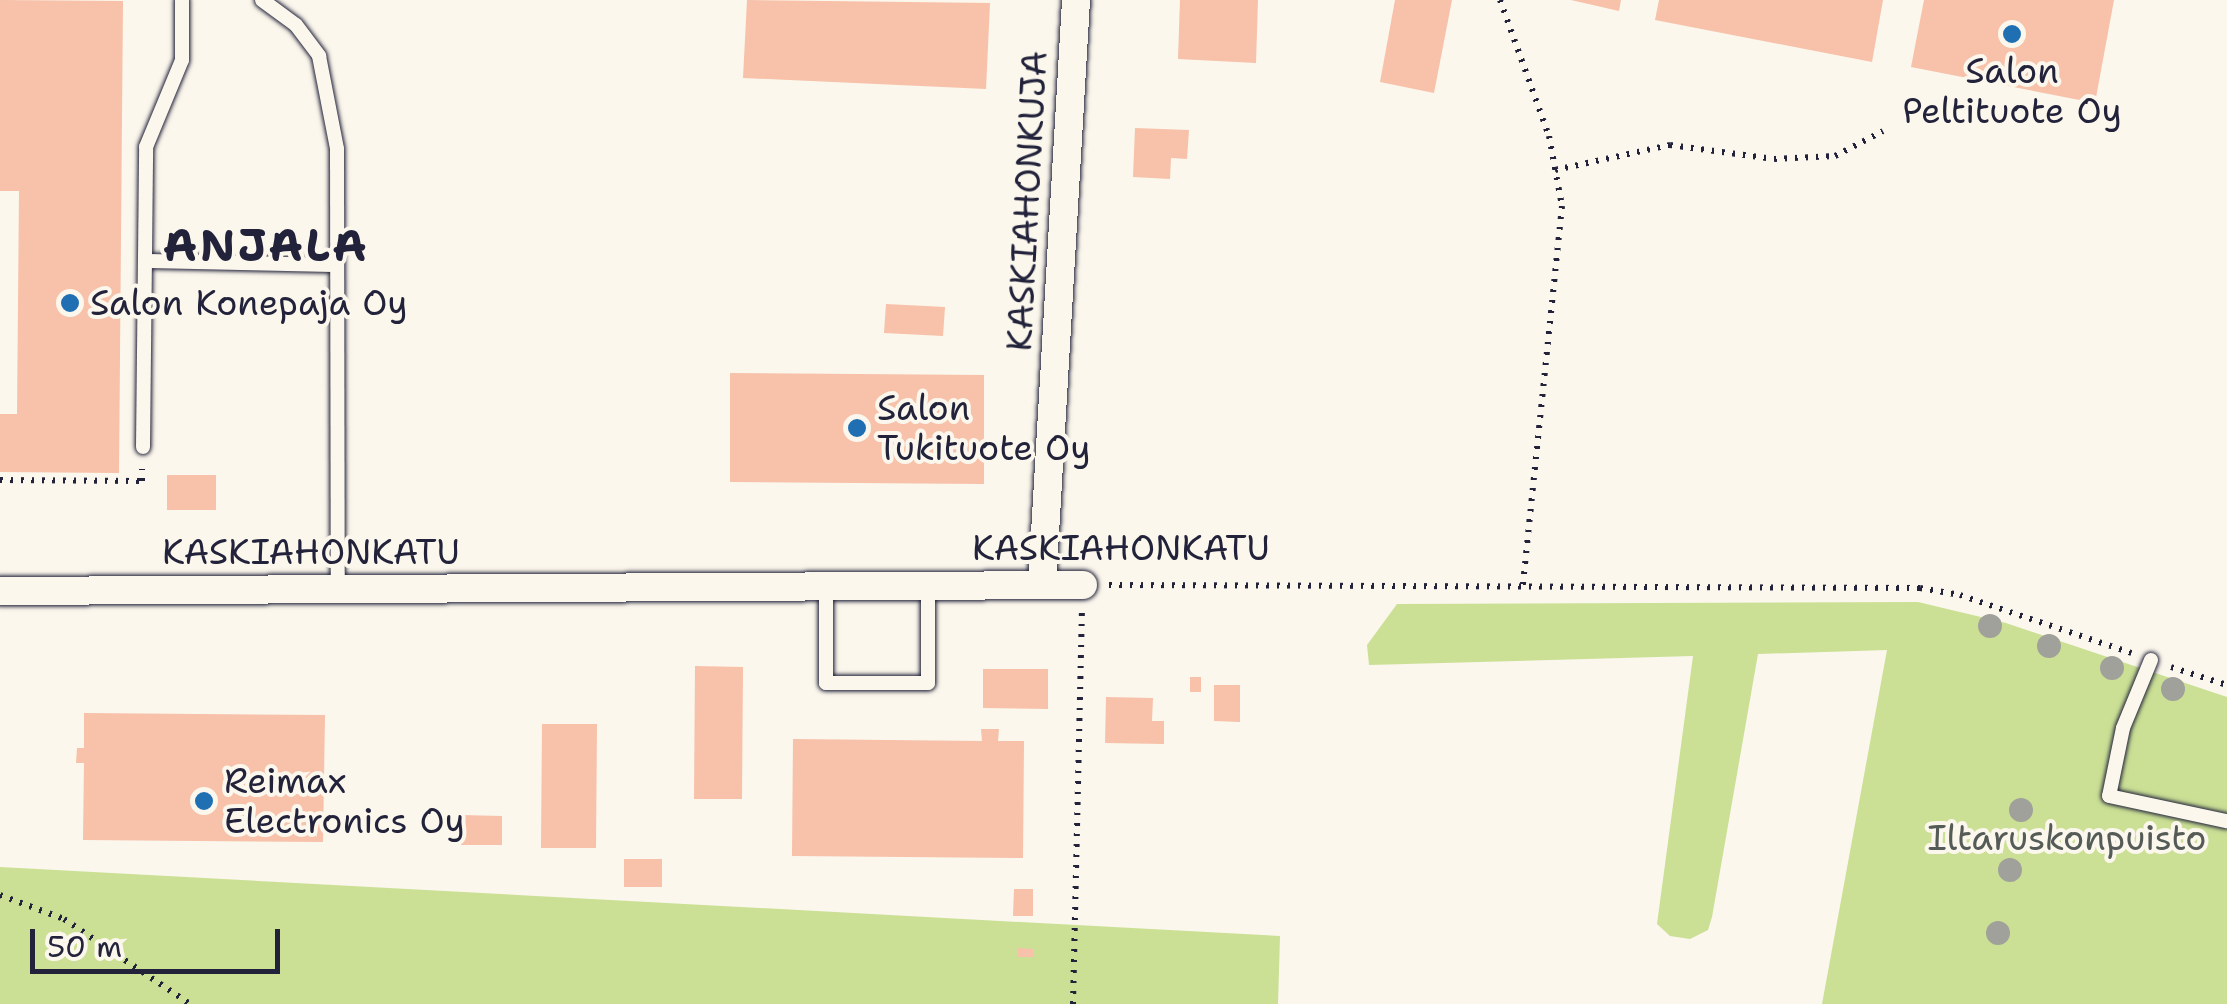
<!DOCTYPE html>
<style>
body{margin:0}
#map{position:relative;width:2227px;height:1004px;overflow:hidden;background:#fbf7ec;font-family:"Shantell Sans",sans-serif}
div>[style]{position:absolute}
.green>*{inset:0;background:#cbe095}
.building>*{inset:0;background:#f7c1aa}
.path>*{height:6px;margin-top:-3px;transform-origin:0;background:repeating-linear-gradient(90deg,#22223b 0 2.5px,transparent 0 10.5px)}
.roads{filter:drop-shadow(0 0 2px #22223b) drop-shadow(0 0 2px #22223b)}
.lane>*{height:14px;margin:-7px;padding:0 7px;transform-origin:7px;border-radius:7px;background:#fbf7ec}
.street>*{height:28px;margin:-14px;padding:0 14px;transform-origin:14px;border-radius:14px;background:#fbf7ec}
.trees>*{width:24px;height:24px;margin:-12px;border-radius:50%;background:#a0a19a}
.dots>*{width:28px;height:28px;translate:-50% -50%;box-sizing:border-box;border:5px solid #fbf7ec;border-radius:50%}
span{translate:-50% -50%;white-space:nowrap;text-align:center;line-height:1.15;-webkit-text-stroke:8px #fbf7ec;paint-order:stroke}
.poi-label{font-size:35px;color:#22223b}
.left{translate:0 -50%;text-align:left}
.street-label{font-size:35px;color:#22223b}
.park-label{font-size:35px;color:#555b56}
.district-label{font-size:45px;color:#22223b;font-weight:700;letter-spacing:2.5px}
.scale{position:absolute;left:30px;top:929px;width:250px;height:45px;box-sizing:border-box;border:5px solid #22223b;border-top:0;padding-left:12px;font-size:30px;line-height:35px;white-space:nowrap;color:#22223b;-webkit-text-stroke:8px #fbf7ec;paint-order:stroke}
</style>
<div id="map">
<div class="green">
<div style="clip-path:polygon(1918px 602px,2006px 623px,2227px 697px,2227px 1004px,1822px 1004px,1887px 650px,1758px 654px,1712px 917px,1708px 930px,1690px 939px,1670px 936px,1657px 924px,1693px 656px,1369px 665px,1367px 645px,1397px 604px)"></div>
<div style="clip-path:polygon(0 867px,1280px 936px,1278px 1004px,0 1004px)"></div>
</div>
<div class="building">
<div style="clip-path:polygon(0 0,123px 1px,119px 473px,0 472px,0 414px,17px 414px,19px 191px,0 191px)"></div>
<div style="clip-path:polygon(747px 0,990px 3px,986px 89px,743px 78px)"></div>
<div style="clip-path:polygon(1180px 0,1258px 0,1256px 63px,1178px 59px)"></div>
<div style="clip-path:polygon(1395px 0,1452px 0,1434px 93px,1380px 82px)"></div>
<div style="clip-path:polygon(1571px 0,1621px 0,1619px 11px)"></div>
<div style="clip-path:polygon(1659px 0,1883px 0,1872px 62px,1655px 20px)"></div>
<div style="clip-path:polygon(1924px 0,2114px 0,2095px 103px,1911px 67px)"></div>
<div style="clip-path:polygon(1135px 128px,1189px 130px,1187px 159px,1171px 158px,1170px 179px,1133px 177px)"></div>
<div style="clip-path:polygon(886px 304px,945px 307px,943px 336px,884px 333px)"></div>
<div style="clip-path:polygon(730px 373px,984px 375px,984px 484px,730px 482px)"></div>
<div style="clip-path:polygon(167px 475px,216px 475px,216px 510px,167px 510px)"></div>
<div style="clip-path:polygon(695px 666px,743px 667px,742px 799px,694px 799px)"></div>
<div style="clip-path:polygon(983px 669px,1048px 669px,1048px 709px,983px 708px)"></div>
<div style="clip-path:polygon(1190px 677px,1201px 677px,1201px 692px,1190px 692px)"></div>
<div style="clip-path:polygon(1214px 685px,1240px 685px,1240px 722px,1214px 721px)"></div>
<div style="clip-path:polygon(1106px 697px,1153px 698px,1152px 721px,1164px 721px,1164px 744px,1105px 743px)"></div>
<div style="clip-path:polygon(84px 713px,325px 715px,323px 842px,83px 840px,84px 763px,76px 763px,77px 748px,84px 748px)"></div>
<div style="clip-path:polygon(542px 724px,597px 724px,596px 848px,541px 848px)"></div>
<div style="clip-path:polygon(981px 729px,999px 729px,998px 741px,1024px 741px,1023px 858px,792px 856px,793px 739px,982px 741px)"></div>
<div style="clip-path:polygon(461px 815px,502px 816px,502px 845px,461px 845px)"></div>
<div style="clip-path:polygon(624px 859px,662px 859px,662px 887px,624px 887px)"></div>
<div style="clip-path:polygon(1014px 889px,1033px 889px,1033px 916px,1013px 916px)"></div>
<div style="clip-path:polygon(1018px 948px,1033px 949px,1033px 957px,1018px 957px)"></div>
</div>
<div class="path">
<div style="left:1500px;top:0;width:145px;rotate:70.2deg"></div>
<div style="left:1549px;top:136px;width:71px;rotate:79.5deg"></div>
<div style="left:1562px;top:206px;width:382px;rotate:95.9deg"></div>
<div style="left:1555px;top:170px;width:118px;rotate:-12.3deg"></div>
<div style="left:1670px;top:145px;width:105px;rotate:7.7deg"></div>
<div style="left:1774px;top:159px;width:61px;rotate:-2.8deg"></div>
<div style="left:1835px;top:156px;width:54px;rotate:-27.5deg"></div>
<div style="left:0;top:480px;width:142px;rotate:0.4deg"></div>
<div style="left:142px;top:481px;width:12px;rotate:-90deg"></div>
<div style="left:1109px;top:585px;width:811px;rotate:0.21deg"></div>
<div style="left:1920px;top:588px;width:41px;rotate:9.9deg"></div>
<div style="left:1960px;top:595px;width:181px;rotate:18.7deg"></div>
<div style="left:2171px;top:667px;width:59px;rotate:17.8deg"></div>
<div style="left:0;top:895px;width:68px;rotate:20.6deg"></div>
<div style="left:64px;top:919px;width:152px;rotate:34deg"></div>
<div style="left:1073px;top:1004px;width:392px;rotate:-88.7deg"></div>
</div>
<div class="roads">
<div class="lane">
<div style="left:262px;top:0;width:42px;rotate:36.3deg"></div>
<div style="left:296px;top:25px;width:39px;rotate:53deg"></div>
<div style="left:319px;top:56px;width:95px;rotate:79deg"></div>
<div style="left:337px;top:149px;width:440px;rotate:89.9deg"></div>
<div style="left:145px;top:261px;width:192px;rotate:1.2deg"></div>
<div style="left:143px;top:447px;width:300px;rotate:-89.4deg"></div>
<div style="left:146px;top:147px;width:94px;rotate:-67.5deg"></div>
<div style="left:182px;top:60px;width:60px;rotate:-90deg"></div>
<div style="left:826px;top:587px;width:96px;rotate:90deg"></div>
<div style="left:826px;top:683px;width:102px"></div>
<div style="left:928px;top:683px;width:97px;rotate:-90deg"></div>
<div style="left:2151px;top:660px;width:74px;rotate:112.4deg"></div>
<div style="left:2123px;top:728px;width:69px;rotate:101.6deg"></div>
<div style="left:2109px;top:796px;width:120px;rotate:12.1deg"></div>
</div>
<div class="street">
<div style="left:1042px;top:585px;width:586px;rotate:-86.67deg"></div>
<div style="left:0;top:591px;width:1083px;rotate:-0.32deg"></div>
</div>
</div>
<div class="trees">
<div style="left:1990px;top:626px"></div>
<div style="left:2049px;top:646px"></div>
<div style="left:2112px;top:668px"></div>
<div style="left:2173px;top:689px"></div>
<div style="left:2021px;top:810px"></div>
<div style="left:2010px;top:870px"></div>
<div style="left:1998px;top:933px"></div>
</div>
<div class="dots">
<div style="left:2012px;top:34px;background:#1f6fb2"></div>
<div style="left:70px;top:303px;background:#1f6fb2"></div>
<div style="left:857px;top:428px;background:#1f6fb2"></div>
<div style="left:204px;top:801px;background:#1f6fb2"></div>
</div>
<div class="poi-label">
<span style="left:2012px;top:91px">Salon<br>Peltituote Oy</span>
<span class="left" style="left:90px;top:303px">Salon Konepaja Oy</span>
<span class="left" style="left:877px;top:428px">Salon<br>Tukituote Oy</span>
<span class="left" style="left:224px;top:801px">Reimax<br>Electronics Oy</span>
</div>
<div class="street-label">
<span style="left:1027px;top:201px;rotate:-87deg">KASKIAHONKUJA</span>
<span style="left:1121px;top:548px">KASKIAHONKATU</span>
<span style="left:311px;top:552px">KASKIAHONKATU</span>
</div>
<div class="park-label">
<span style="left:2067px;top:838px">Iltaruskonpuisto</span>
</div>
<div class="district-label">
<span style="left:266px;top:246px">ANJALA</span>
</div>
<div class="scale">50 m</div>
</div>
